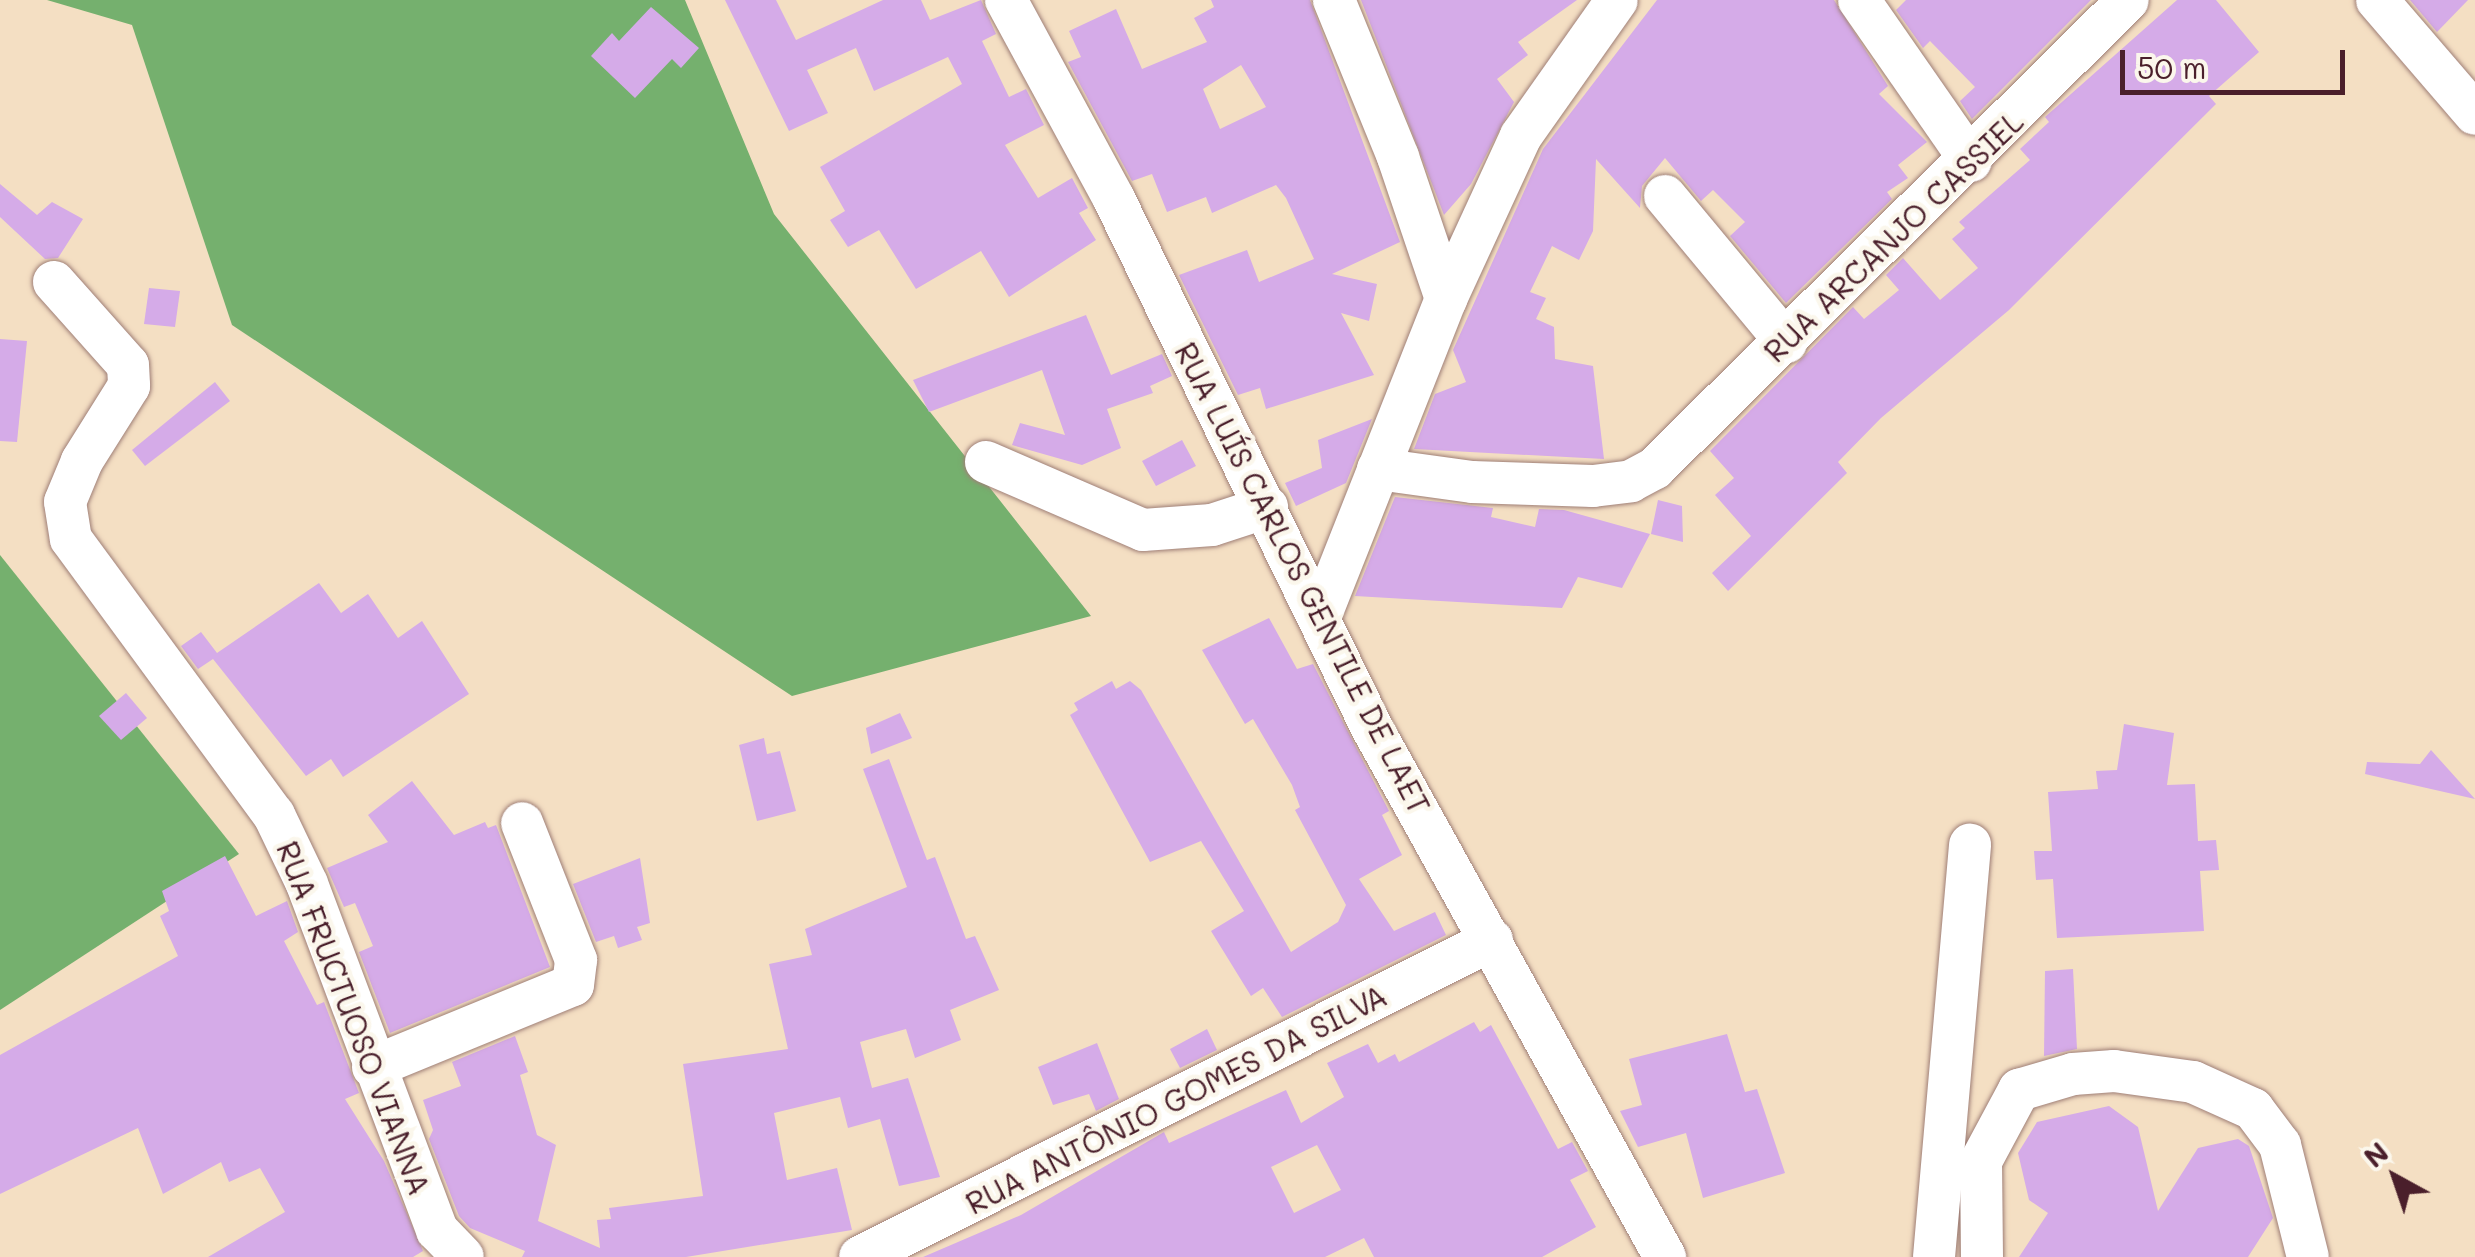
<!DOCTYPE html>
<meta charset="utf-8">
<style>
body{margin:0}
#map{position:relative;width:2475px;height:1257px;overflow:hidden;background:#f4dfc3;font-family:Mali,sans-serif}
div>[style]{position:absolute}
.forest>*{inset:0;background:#75b06e}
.building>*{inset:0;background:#d5abe8}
.roads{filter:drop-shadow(0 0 2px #9f7f77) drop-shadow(0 0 2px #9f7f77)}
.minor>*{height:42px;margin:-21px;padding:0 21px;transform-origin:21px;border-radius:21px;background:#fff}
span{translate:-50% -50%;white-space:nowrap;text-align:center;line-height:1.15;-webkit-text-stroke:9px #fbf7ec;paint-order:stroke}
.street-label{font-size:30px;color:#4a1f2b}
.north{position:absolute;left:2345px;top:1127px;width:100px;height:100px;-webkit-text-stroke:8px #fbf7ec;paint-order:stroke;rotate:320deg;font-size:28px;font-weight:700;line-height:40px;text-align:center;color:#4a1f2b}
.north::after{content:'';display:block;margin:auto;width:35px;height:45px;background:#4a1f2b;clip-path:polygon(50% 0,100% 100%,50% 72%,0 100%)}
.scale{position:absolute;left:2120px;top:50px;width:225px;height:45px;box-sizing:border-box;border:5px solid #4a1f2b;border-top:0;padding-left:12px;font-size:30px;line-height:35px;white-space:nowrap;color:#4a1f2b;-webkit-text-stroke:8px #fbf7ec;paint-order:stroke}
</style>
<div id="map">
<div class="forest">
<div style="clip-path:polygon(47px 0,685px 0,774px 214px,1091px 616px,792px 696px,232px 325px,132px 25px)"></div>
<div style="clip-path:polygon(0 555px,239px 854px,0 1010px)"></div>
</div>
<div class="building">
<div style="clip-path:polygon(725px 0,776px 0,796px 40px,883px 0,921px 0,930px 20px,981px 0,996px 34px,982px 41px,1009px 97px,1026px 89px,1044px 125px,1005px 145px,1038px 198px,1072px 178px,1088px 208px,1079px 213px,1096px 240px,1009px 297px,981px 251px,916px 289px,879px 230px,848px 247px,830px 220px,845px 211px,820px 167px,962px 84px,948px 57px,874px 91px,856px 48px,807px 70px,828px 113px,789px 131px)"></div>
<div style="clip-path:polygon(evenodd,1211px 0,1310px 0,1400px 242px,1332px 274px,1377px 284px,1369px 321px,1341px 313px,1374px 375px,1266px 409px,1260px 388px,1238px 395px,1179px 275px,1247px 250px,1259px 282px,1314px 259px,1286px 198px,1276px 185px,1212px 213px,1206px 197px,1167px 212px,1152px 174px,1132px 181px,1068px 62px,1081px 57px,1069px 31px,1116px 9px,1142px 69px,1207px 42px,1194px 18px,1214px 7px,1211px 0,1241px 65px,1266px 107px,1220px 129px,1203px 89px,1241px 65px)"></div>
<div style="clip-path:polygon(1361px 0,1577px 0,1518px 42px,1528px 55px,1497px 79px,1514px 102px,1471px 184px,1444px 215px)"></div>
<div style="clip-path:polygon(1657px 0,1834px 0,1888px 86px,1879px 94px,1927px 142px,1898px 165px,1908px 178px,1887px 192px,1892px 199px,1786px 303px,1730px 236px,1745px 222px,1713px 190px,1701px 201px,1665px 158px,1642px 186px,1640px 208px,1596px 159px,1593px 231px,1579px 260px,1552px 246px,1530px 292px,1546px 298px,1536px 319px,1554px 327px,1555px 359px,1593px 366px,1604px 459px,1414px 449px,1435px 394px,1466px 382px,1453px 350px,1543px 149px)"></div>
<div style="clip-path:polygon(1906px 0,2091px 0,1972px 119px,1960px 101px,1975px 87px,1930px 41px,1923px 48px,1896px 10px)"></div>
<div style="clip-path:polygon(2177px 0,2216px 0,2259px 52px,2209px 96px,2216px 104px,2009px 310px,1881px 418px,1838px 462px,1847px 473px,1728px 591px,1712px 573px,1751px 536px,1715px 495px,1734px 478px,1710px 451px,1853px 307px,1864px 319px,1899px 290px,1886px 275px,1903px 258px,1940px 300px,1978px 268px,1952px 239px,1965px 228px,1959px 222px,2030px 160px,2020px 149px,2049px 122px,2045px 117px)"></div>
<div style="clip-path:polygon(2410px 0,2468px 0,2437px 32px)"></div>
<div style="clip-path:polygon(651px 7px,699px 48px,681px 68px,672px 59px,635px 98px,591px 56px,612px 33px,619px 41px)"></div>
<div style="clip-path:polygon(0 184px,37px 215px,52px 202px,83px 219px,58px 258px,45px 259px,0 217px)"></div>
<div style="clip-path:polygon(149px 288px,180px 291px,175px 327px,144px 324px)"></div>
<div style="clip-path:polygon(1086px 315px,1111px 375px,1162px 354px,1172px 376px,1150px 386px,1153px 393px,1107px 409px,1121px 448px,1082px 465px,1012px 445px,1020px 423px,1065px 435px,1042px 370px,929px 412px,913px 380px)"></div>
<div style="clip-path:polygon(0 339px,27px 341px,17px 442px,0 441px)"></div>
<div style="clip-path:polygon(215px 382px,230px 401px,145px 466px,132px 450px)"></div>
<div style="clip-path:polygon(1372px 419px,1346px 483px,1296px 506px,1285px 483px,1322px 468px,1318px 440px)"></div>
<div style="clip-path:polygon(1182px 440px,1196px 466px,1156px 486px,1142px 461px)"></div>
<div style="clip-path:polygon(1395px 497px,1493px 508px,1491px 517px,1535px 527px,1539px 509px,1564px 510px,1650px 534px,1622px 588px,1578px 577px,1562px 608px,1355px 596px)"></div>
<div style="clip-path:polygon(1658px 500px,1682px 506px,1683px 542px,1651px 534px)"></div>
<div style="clip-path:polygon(319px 583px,341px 613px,368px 594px,398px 638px,422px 621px,469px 694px,343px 777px,331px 759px,306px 776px,213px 659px,198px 669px,181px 646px,201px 632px,217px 653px)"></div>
<div style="clip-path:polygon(1269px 618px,1297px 669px,1313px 664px,1389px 811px,1382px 815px,1402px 855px,1359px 879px,1394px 931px,1435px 912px,1446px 935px,1282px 1017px,1263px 988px,1251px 996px,1211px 931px,1244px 911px,1201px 841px,1150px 862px,1070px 715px,1078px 710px,1074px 703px,1112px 681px,1116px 689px,1130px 681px,1141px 690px,1291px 952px,1338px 922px,1346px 905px,1295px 810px,1300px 807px,1292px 785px,1253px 719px,1245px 724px,1202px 650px)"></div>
<div style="clip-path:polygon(126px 693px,147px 718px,121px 740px,99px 716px)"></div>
<div style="clip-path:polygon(900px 713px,912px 738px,871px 754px,866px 728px)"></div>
<div style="clip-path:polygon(2124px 724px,2174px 733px,2167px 785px,2195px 784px,2198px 841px,2216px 840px,2219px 870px,2200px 871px,2204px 931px,2057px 938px,2053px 879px,2036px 880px,2034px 851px,2052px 851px,2048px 792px,2098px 789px,2096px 771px,2117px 770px)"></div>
<div style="clip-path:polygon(764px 738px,767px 754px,780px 751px,796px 811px,757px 821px,739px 745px)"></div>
<div style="clip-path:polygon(2431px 750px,2475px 799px,2365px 774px,2367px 762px,2420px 764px)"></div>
<div style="clip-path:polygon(889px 759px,927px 860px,935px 857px,966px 939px,975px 936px,999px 990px,950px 1010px,961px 1040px,915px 1058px,906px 1029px,860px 1042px,872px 1088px,908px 1078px,940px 1177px,899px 1186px,880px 1119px,848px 1128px,840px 1097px,774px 1113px,787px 1180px,837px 1168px,852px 1230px,686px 1257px,522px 1257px,525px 1251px,470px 1228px,459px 1216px,429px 1139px,433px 1130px,423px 1100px,461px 1086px,452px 1062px,515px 1036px,528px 1072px,520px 1075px,537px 1135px,556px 1145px,538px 1221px,600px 1248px,597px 1220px,611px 1219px,609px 1208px,703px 1196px,683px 1064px,788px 1049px,769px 964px,812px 955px,805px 929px,907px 887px,863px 769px)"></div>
<div style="clip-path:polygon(412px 781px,454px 835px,485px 822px,488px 828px,496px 825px,550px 967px,390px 1033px,359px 952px,373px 946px,355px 903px,344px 907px,327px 868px,388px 842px,368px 815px)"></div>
<div style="clip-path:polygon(225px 856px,256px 916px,287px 901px,298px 932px,284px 941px,317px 1005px,324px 1002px,359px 1093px,345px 1099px,384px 1161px,423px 1251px,413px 1257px,208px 1257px,285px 1212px,260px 1168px,229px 1182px,221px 1162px,163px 1194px,138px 1128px,0 1194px,0 1055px,178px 956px,160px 916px,169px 911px,162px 891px)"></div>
<div style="clip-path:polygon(640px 858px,650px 923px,637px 927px,642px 940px,618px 948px,614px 936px,596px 942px,573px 884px)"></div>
<div style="clip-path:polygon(2073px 969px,2077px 1049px,2044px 1056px,2045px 971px)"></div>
<div style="clip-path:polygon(evenodd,1474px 1022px,1480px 1032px,1491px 1025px,1558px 1149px,1572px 1142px,1588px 1171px,1570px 1180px,1596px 1227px,1542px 1257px,1374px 1257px,1364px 1238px,1325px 1257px,923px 1257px,1021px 1215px,1164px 1132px,1169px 1143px,1286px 1090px,1301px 1123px,1344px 1097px,1327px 1063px,1368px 1044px,1378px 1063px,1395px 1054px,1399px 1062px,1474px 1022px,1317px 1145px,1341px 1190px,1294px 1213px,1271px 1167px,1317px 1145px)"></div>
<div style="clip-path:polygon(1207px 1029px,1217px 1050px,1180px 1068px,1170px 1049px)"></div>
<div style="clip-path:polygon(1727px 1034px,1745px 1092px,1757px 1089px,1785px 1173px,1703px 1198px,1686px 1133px,1638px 1147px,1620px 1111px,1642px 1105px,1629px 1059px)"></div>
<div style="clip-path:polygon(1097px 1043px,1119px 1099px,1096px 1111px,1089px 1094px,1053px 1105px,1038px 1067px)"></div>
<div style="clip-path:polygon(2109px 1106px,2138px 1127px,2158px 1211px,2198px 1148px,2238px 1139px,2249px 1146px,2273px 1218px,2248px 1257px,2019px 1257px,2048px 1213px,2029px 1200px,2018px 1153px,2037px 1122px)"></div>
</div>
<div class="roads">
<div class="minor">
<div style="left:1006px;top:0;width:226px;rotate:61.5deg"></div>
<div style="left:1114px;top:199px;width:589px;rotate:64deg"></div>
<div style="left:1372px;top:728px;width:605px;rotate:61.02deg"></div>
<div style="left:1334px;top:0;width:170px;rotate:67.8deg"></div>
<div style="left:1398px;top:157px;width:150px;rotate:71.3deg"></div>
<div style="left:1859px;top:0;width:196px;rotate:55.2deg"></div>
<div style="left:2377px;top:0;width:150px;rotate:49.3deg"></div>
<div style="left:1665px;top:196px;width:190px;rotate:50.3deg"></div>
<div style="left:54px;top:282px;width:111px;rotate:48.3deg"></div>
<div style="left:128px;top:365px;width:21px;rotate:87deg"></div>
<div style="left:129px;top:386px;width:89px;rotate:122.1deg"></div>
<div style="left:82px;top:461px;width:44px;rotate:112.5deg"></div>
<div style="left:65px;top:502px;width:37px;rotate:81deg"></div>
<div style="left:71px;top:539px;width:343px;rotate:53.7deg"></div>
<div style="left:274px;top:815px;width:76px;rotate:64.4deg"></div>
<div style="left:307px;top:884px;width:370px;rotate:69.4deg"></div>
<div style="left:437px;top:1230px;width:37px;rotate:46deg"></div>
<div style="left:986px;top:462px;width:171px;rotate:23.4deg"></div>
<div style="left:1143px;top:530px;width:69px;rotate:-4.1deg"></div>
<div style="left:1212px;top:525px;width:58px;rotate:-18.1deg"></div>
<div style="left:1378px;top:469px;width:95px;rotate:7.9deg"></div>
<div style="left:1472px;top:482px;width:121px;rotate:1.9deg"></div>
<div style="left:1593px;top:486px;width:38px;rotate:-7deg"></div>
<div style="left:1631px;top:481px;width:27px;rotate:-28deg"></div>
<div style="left:1655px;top:468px;width:665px;rotate:-44.7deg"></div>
<div style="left:1320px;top:617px;width:342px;rotate:-68.4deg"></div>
<div style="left:1446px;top:299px;width:179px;rotate:-65.3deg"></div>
<div style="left:1521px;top:136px;width:166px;rotate:-54.8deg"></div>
<div style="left:373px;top:1067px;width:216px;rotate:-22.3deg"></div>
<div style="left:573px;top:985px;width:25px;rotate:-83deg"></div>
<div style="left:576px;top:960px;width:147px;rotate:-111.5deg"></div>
<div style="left:860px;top:1257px;width:707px;rotate:-26.64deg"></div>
<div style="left:1934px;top:1257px;width:414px;rotate:-85deg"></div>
<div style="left:1982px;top:1257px;width:96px;rotate:-90.6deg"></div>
<div style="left:1981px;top:1161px;width:81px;rotate:-61.8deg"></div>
<div style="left:2019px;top:1090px;width:56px;rotate:-16.5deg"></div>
<div style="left:2073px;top:1074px;width:41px;rotate:-4.2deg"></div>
<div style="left:2114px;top:1071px;width:80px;rotate:7.9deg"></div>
<div style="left:2193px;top:1082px;width:66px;rotate:24.2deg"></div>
<div style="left:2253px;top:1109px;width:45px;rotate:53.1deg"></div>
<div style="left:2280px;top:1145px;width:115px;rotate:76deg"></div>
</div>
</div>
<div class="street-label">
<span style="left:1893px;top:236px;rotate:-44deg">RUA ARCANJO CASSIEL</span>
<span style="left:1303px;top:578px;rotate:63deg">RUA LUÍS CARLOS GENTILE DE LAET</span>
<span style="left:354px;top:1018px;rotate:69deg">RUA FRUCTUOSO VIANNA</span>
<span style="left:1176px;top:1099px;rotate:-27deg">RUA ANTÔNIO GOMES DA SILVA</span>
</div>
<div class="north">N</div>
<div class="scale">50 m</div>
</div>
